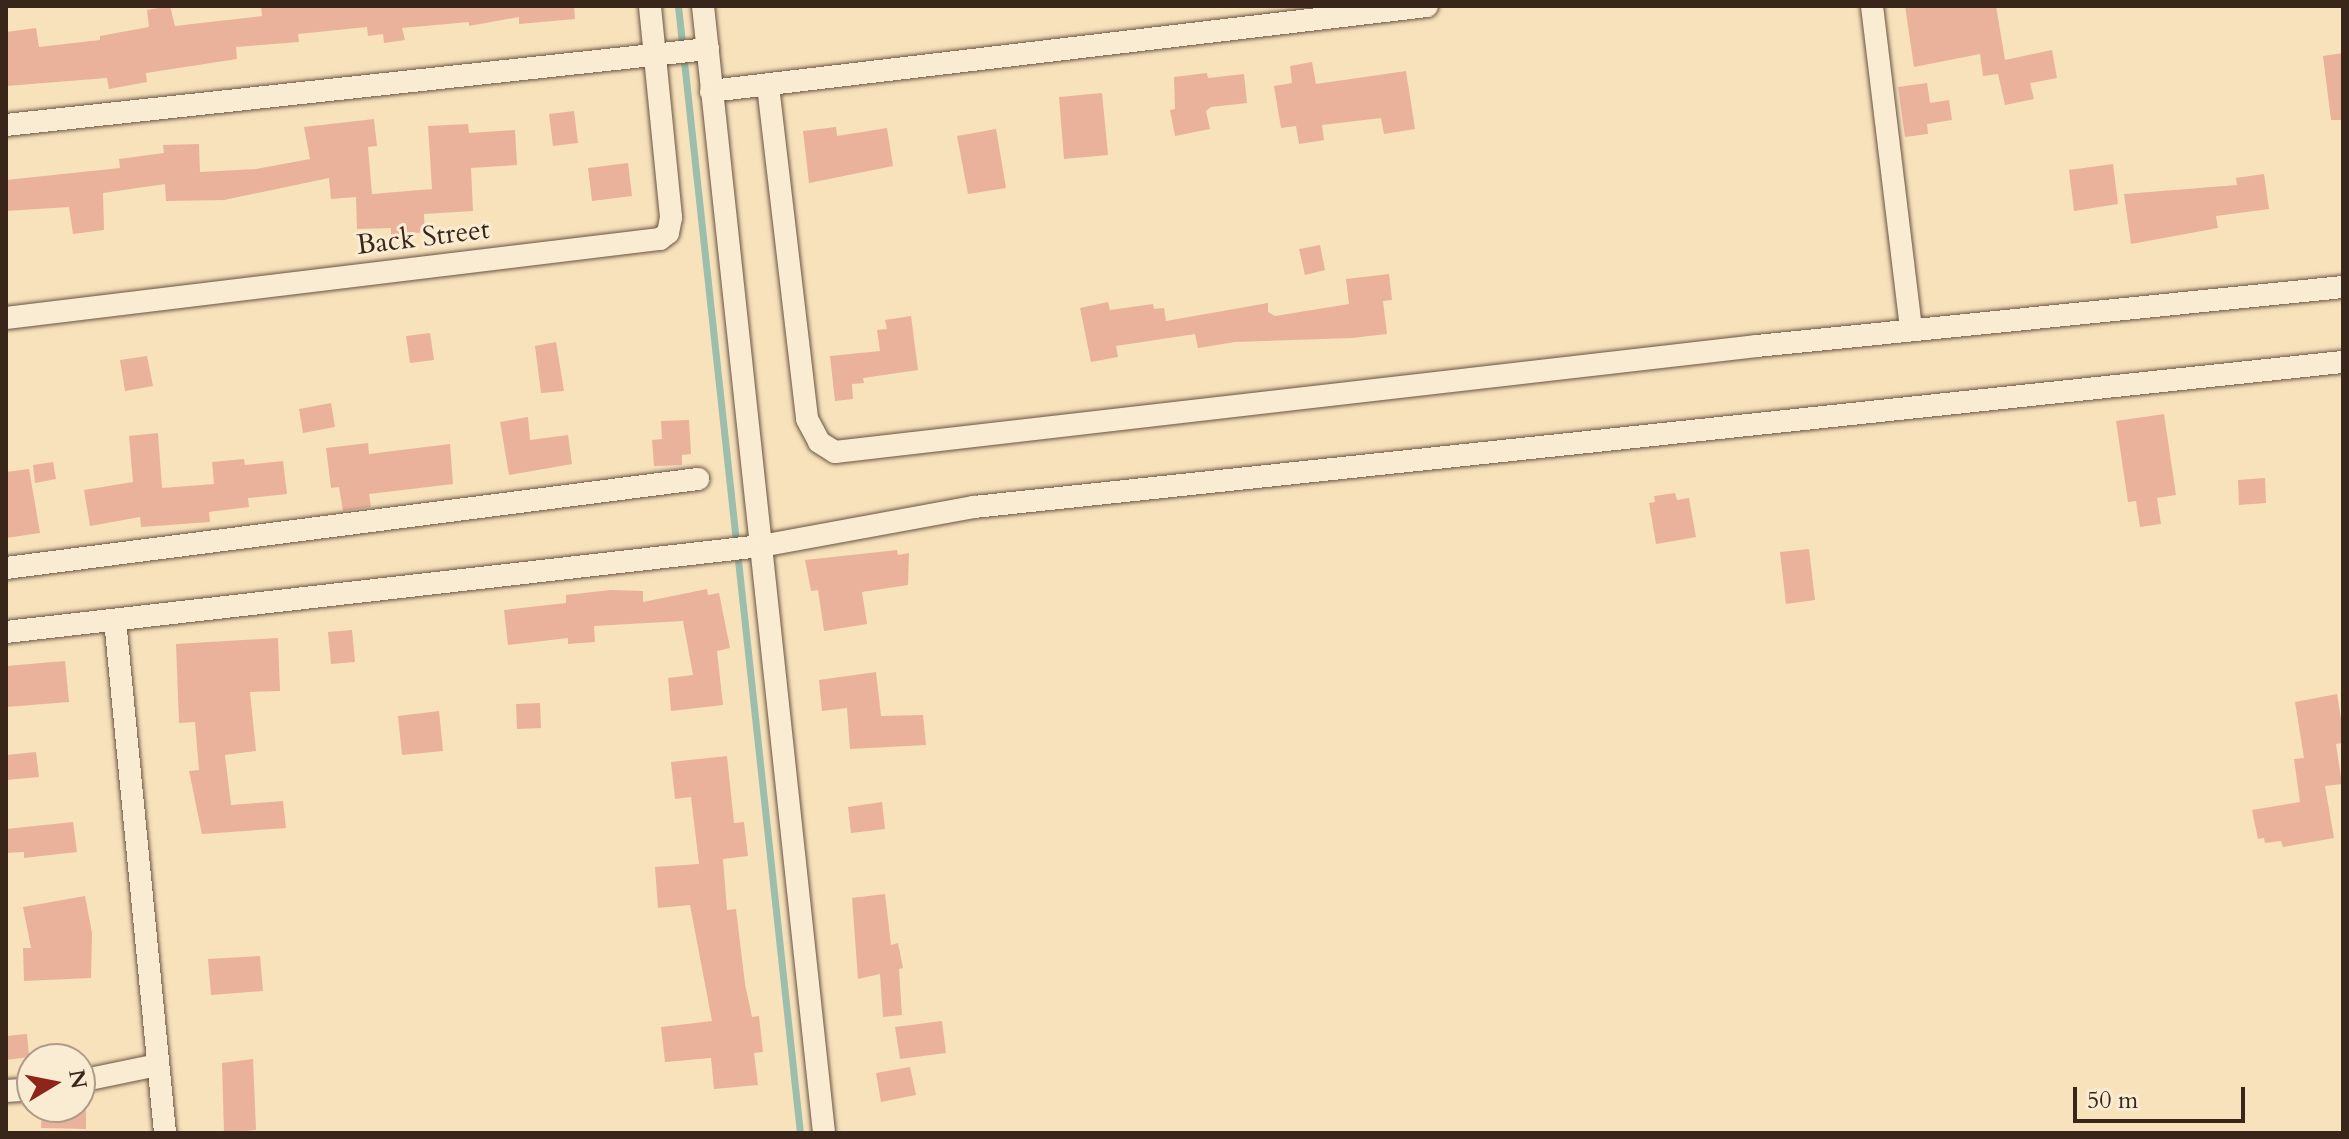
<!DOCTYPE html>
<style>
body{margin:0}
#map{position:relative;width:2349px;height:1139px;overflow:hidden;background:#f7e2bb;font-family:Cardo,serif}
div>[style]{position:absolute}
.stream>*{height:7px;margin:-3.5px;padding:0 3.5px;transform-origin:3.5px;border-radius:3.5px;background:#9dbead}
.building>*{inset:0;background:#eab29b}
.roads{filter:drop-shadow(0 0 2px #695443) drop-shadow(0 0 2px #695443)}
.minor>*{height:22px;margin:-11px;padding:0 11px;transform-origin:11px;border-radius:11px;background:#faecd3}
span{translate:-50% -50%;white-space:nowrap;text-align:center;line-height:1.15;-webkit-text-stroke:6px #faecd3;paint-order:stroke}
.street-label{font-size:28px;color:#3a251b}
.frame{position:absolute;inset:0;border:8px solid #3a251b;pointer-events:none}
.north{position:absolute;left:16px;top:1043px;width:80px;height:80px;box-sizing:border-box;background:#faecd3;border:2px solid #ad9c89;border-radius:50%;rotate:80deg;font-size:22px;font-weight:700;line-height:32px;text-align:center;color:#3a251b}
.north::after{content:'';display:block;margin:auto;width:28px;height:36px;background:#8f2418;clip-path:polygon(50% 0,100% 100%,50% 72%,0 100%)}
.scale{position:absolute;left:2073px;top:1087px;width:172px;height:36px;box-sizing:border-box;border:4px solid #3a251b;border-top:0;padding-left:10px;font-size:24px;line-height:28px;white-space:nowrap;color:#3a251b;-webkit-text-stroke:6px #faecd3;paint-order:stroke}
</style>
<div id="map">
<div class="stream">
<div style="left:678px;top:6px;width:1134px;rotate:83.82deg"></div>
</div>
<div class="building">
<div style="clip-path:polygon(170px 6px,175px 26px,262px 16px,261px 6px,574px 6px,575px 19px,519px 24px,519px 17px,469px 26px,469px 22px,402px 28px,405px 40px,384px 43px,383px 34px,368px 36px,367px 27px,298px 34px,299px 42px,236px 47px,237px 59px,146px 73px,147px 82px,109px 89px,107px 78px,6px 86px,6px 32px,36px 28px,39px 47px,100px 40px,100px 36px,149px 27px,147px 10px)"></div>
<div style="clip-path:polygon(1905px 6px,1996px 6px,2005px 60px,2052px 50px,2057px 78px,2030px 83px,2034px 99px,2005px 105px,1998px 74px,1983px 76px,1980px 54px,1914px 67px)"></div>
<div style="clip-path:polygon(2343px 53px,2343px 120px,2331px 120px,2323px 56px)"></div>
<div style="clip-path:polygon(1312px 62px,1316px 84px,1406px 71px,1415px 129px,1384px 134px,1381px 118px,1322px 125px,1324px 140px,1299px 144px,1296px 126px,1281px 128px,1274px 86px,1292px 83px,1290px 66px)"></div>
<div style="clip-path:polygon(1207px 73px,1208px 78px,1244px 74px,1247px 103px,1211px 107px,1206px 111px,1210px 129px,1175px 136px,1170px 110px,1175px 109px,1174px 77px)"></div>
<div style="clip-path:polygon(1927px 83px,1930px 103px,1949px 100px,1952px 120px,1927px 124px,1928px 134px,1905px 137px,1898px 87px)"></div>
<div style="clip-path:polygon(1102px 93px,1108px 155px,1064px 159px,1059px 97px)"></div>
<div style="clip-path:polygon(574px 111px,578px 143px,553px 146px,549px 114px)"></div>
<div style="clip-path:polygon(374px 119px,377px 146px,368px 147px,372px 194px,432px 189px,428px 126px,468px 124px,469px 133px,515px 130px,517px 165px,471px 168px,473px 211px,424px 214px,425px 232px,391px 236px,391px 228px,357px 229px,356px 197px,331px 199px,329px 178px,224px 200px,166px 201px,165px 184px,103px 193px,104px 230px,73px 234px,69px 207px,6px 211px,6px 180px,120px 168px,119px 159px,164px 153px,163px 145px,199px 144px,200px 172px,256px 169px,310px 159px,304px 127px)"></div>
<div style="clip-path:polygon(836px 127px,837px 136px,887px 128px,893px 166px,809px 183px,803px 131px)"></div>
<div style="clip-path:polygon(996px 129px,1006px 188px,968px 194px,957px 136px)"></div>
<div style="clip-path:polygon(628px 163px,632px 196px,592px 201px,588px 168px)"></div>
<div style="clip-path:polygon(2113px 164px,2118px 204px,2074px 211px,2069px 170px)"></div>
<div style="clip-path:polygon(2264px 174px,2269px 209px,2216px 216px,2218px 228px,2131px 244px,2124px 194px,2237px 185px,2236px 178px)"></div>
<div style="clip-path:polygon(1320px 245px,1325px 270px,1305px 275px,1299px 249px)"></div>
<div style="clip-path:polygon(1389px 274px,1392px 300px,1383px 301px,1387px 334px,1352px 338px,1235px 342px,1198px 348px,1195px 334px,1116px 346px,1118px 357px,1091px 362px,1080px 308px,1108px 302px,1110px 310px,1153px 304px,1154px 309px,1164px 308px,1166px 321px,1268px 303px,1268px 312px,1275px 316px,1349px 304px,1346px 279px)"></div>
<div style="clip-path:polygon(911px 316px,918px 370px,863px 378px,864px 383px,852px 384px,853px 399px,835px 401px,830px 356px,880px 351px,877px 330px,887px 329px,885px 320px)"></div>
<div style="clip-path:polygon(430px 333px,434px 360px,410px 363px,406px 336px)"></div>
<div style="clip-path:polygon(556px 342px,564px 391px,541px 393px,535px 346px)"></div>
<div style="clip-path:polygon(147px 356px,153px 386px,125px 391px,120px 360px)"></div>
<div style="clip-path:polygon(331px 403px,335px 427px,303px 433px,299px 409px)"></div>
<div style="clip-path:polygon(2164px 414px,2176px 495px,2157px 498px,2161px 524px,2140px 527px,2136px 501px,2128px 502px,2116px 421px)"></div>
<div style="clip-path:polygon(528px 417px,530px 440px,568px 435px,572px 464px,509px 475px,500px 422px)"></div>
<div style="clip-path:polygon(689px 420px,691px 454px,682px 455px,682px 465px,654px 466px,652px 440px,662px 439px,661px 421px)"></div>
<div style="clip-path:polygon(158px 433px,162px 488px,214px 484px,212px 462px,244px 459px,245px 465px,283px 461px,287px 494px,248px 498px,249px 507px,209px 512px,210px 522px,141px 527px,140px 517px,90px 526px,84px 490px,133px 482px,129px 436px)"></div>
<div style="clip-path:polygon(368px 443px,369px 454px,450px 444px,453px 484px,369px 494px,371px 507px,343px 511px,339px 487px,331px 488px,326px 448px)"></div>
<div style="clip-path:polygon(53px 462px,56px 479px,35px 483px,33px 465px)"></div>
<div style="clip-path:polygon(29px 469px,40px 533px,6px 538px,6px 472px)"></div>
<div style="clip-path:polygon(2265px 478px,2266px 503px,2239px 505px,2238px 480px)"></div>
<div style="clip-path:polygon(1675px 493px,1677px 500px,1689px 498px,1696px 537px,1656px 544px,1649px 503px,1655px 502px,1654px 496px)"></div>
<div style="clip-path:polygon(1809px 549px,1815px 600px,1786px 604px,1780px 552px)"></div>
<div style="clip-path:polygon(897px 550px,898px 555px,909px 553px,908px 585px,862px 592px,867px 624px,824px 631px,818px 590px,811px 591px,805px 560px)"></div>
<div style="clip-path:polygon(707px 589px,708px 595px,719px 593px,730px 648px,717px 651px,723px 705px,671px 711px,668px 678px,693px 675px,683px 621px,594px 626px,595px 642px,568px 644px,568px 638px,508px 645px,504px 610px,566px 603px,566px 595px,611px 590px,643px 591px,643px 602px)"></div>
<div style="clip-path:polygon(352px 630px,355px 662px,331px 664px,328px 632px)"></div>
<div style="clip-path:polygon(278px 638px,280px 691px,250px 692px,256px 751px,225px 755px,231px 805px,283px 801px,286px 828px,202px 834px,189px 771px,199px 770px,195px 722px,179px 723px,176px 644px)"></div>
<div style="clip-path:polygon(65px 661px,69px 702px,6px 707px,6px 666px)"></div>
<div style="clip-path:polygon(876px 672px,881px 716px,923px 715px,926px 745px,850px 749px,847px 708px,822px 711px,819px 680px)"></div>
<div style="clip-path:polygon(2337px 694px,2343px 731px,2343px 743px,2336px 744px,2342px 784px,2325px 786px,2334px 838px,2283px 847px,2281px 841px,2265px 843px,2264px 838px,2258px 839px,2252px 810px,2300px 802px,2294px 759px,2304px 758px,2295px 702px)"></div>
<div style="clip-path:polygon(540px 703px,541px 728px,517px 729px,516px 704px)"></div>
<div style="clip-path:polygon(439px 711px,443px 751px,402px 755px,398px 716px)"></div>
<div style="clip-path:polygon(36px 752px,39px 777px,6px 780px,6px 755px)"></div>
<div style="clip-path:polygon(727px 756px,734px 823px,744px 822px,748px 856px,723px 859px,727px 910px,736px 909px,745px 984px,752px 1017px,759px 1016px,763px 1052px,754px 1053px,758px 1085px,714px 1089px,711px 1058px,665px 1062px,661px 1027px,712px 1021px,690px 905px,658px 908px,655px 867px,699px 864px,691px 797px,675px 799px,671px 762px)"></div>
<div style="clip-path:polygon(882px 802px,885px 829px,851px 833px,848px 807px)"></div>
<div style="clip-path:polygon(73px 822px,77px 852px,24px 858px,24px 852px,6px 853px,6px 829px)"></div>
<div style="clip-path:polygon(885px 894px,891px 945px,898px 943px,903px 968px,899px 969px,902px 1015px,883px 1017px,880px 974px,858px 979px,852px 898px)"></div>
<div style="clip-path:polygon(85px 896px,92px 933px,91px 978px,24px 981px,23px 948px,31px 948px,23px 907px)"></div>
<div style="clip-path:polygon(260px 956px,263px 991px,211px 995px,208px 959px)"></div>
<div style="clip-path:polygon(942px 1021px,946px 1053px,900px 1059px,895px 1027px)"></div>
<div style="clip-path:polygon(27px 1034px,29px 1057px,6px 1060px,6px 1036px)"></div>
<div style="clip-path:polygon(253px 1059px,256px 1130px,224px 1133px,222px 1063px)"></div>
<div style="clip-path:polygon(910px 1067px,916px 1095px,881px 1102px,876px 1073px)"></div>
<div style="clip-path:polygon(42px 1107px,86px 1107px,86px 1129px,41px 1128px)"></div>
</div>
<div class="roads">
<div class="minor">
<div style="left:703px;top:6px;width:1133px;rotate:83.87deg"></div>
<div style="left:1872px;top:6px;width:326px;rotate:83.1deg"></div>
<div style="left:768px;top:86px;width:335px;rotate:83.3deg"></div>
<div style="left:807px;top:419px;width:26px;rotate:62deg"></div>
<div style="left:819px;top:442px;width:19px;rotate:32deg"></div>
<div style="left:835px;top:452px;width:928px;rotate:-6.56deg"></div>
<div style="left:1757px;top:346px;width:589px;rotate:-5.75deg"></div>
<div style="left:711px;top:91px;width:721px;rotate:-6.77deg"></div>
<div style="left:6px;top:125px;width:706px;rotate:-6.18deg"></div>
<div style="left:6px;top:318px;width:659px;rotate:-6.89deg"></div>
<div style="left:660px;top:239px;width:10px;rotate:-37deg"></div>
<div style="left:668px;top:233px;width:16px;rotate:-79deg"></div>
<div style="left:671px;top:217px;width:212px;rotate:-95.7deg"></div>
<div style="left:6px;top:568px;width:698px;rotate:-7.33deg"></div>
<div style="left:115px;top:620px;width:515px;rotate:84.43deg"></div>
<div style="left:6px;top:632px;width:760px;rotate:-6.5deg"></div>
<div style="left:761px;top:546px;width:217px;rotate:-10.4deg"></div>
<div style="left:974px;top:507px;width:1377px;rotate:-6.05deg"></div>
<div style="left:80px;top:1081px;width:79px;rotate:-11.7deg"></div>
<div style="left:6px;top:1091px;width:26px;rotate:-4deg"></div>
</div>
</div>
<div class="street-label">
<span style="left:423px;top:237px;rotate:-7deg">Back Street</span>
</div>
<div class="frame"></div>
<div class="north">N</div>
<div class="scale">50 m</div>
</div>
